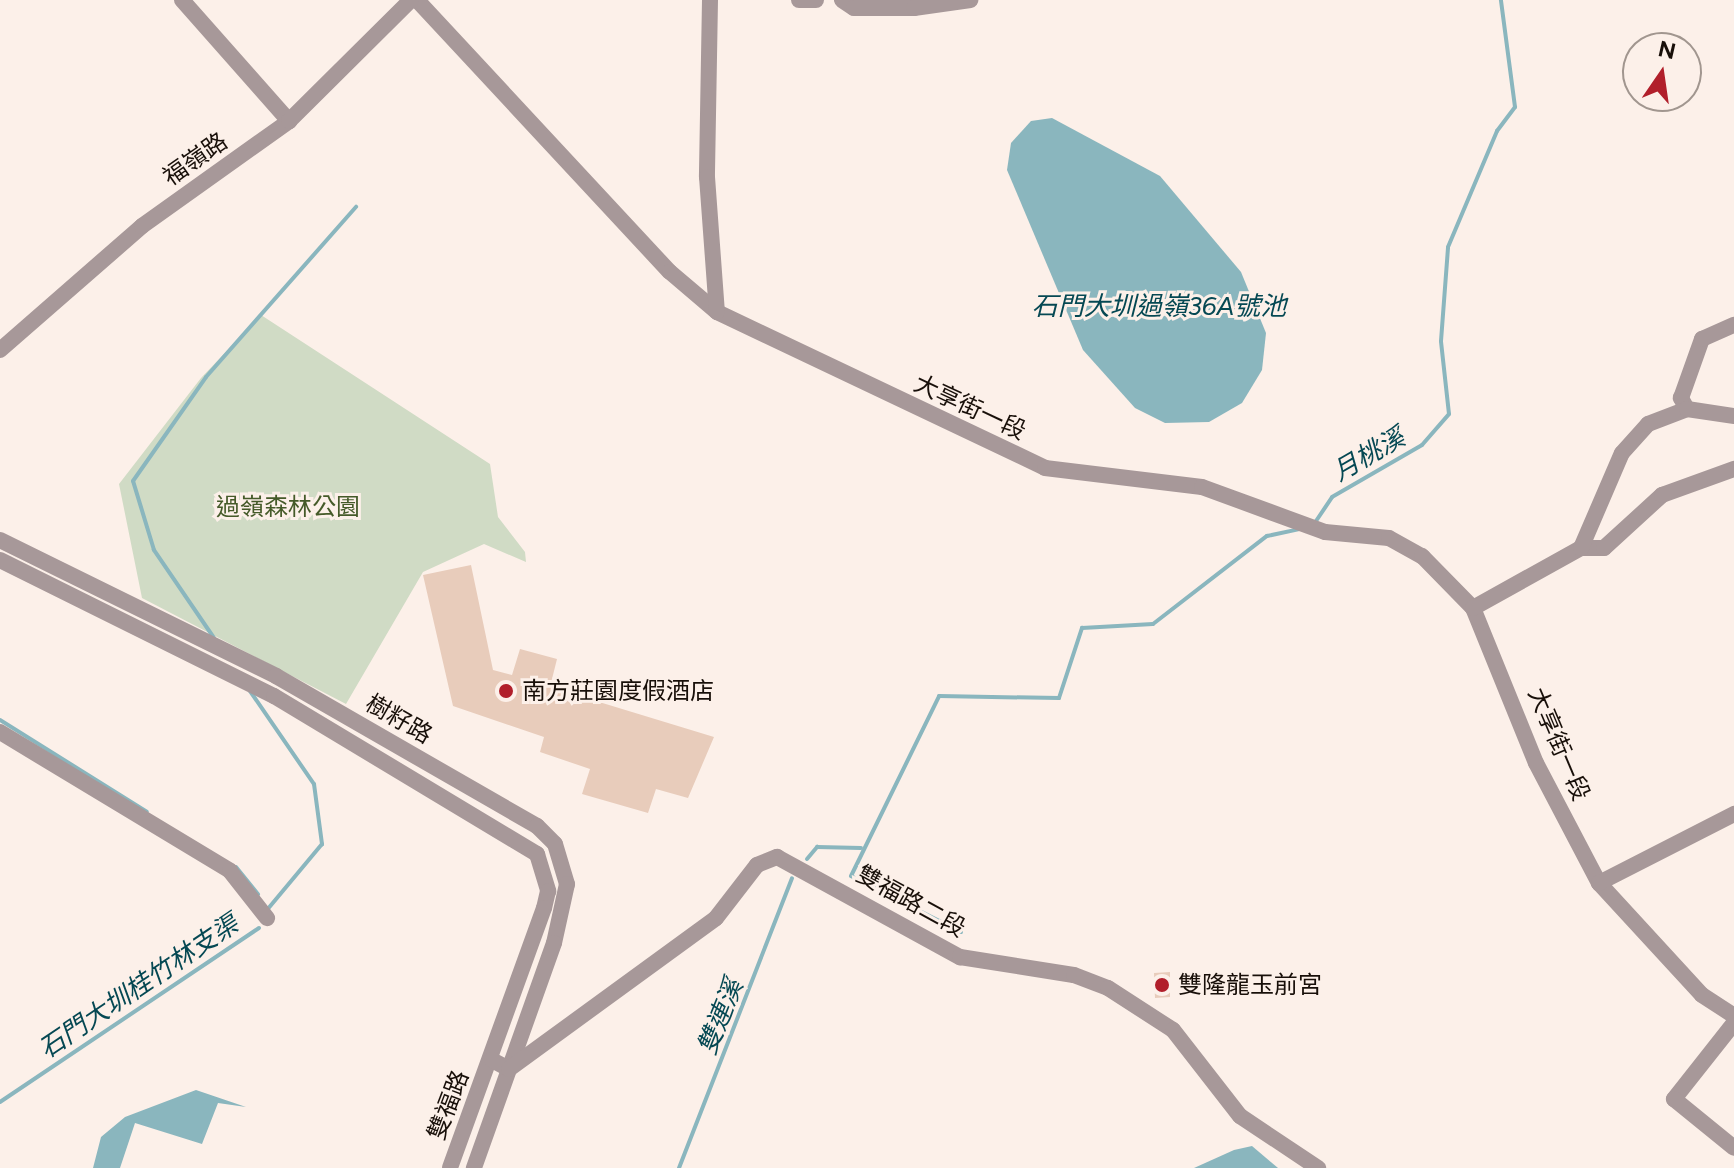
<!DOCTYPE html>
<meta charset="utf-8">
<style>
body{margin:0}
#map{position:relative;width:1734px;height:1168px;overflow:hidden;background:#fcf0e9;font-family:Figtree,"Noto Sans TC",sans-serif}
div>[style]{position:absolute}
.green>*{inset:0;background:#d0dbc5}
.water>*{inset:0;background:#8ab6be}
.stream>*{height:4px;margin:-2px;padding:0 2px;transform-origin:2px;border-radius:2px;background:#8ab6be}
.building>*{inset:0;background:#e8ccbb}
.minor>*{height:16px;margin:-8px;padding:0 8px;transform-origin:8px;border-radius:8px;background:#a79899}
.dots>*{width:22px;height:22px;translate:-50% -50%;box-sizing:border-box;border:4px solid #fcf0e9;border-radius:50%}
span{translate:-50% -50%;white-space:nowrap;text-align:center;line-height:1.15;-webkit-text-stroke:6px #fcf0e9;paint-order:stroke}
.street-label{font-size:24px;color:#180f09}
.park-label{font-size:24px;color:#455a29}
.poi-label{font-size:24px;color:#180f09}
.left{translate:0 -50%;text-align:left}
.water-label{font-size:26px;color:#054853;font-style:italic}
.north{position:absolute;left:1622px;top:32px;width:80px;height:80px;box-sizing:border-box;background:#fcf0e9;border:2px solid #a1968f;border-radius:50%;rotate:13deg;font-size:22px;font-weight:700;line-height:32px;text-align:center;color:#180f09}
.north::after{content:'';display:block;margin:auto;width:28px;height:36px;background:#b11f2b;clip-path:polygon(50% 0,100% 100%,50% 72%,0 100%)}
</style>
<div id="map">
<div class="green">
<div style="clip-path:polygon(261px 315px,490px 464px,498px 517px,525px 552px,526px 562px,484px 544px,423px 572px,346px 704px,142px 598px,119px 484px,201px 378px)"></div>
</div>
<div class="water">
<div style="clip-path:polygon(1052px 118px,1160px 176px,1241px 272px,1266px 333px,1262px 370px,1242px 403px,1209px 422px,1165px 423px,1135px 408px,1083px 350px,1007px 170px,1011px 143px,1031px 121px)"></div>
<div style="clip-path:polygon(196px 1090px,246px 1107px,218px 1103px,202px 1144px,135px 1123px,120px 1168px,93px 1168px,101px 1137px,125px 1117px)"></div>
<div style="clip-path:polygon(1252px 1146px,1278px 1168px,1194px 1168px,1234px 1150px)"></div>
</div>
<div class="stream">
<div style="left:1314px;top:524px;width:32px;rotate:-56deg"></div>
<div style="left:1332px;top:497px;width:104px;rotate:-30deg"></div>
<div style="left:1422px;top:445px;width:41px;rotate:-48.9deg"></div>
<div style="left:1449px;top:414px;width:73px;rotate:-96.3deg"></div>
<div style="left:1441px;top:341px;width:94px;rotate:-85.7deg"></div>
<div style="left:1448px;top:247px;width:126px;rotate:-67.1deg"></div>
<div style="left:1497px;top:131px;width:30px;rotate:-53deg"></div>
<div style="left:1515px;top:107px;width:108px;rotate:-97.5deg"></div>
<div style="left:214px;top:638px;width:107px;rotate:-124.3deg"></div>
<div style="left:154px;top:550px;width:72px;rotate:-106.9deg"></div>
<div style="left:133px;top:481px;width:127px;rotate:-54.9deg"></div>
<div style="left:206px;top:377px;width:227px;rotate:-48.6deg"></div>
<div style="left:250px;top:691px;width:113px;rotate:55.5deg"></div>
<div style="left:314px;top:784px;width:61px;rotate:82.4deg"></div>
<div style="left:322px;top:844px;width:86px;rotate:129.8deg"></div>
<div style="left:0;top:720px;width:173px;rotate:32deg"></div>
<div style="left:807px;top:859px;width:16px;rotate:-50deg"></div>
<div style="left:817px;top:847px;width:44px;rotate:1.3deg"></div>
<div style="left:236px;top:867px;width:35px;rotate:51deg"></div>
<div style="left:961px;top:932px;width:123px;rotate:-153deg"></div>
<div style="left:851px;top:876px;width:200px;rotate:-63.9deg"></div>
<div style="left:939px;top:696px;width:120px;rotate:1deg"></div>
<div style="left:1059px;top:698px;width:74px;rotate:-71.8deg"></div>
<div style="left:1082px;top:628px;width:71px;rotate:-3.2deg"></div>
<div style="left:1153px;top:624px;width:144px;rotate:-37.7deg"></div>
<div style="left:1267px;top:536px;width:33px;rotate:-12deg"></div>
<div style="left:0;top:1102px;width:312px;rotate:-33.9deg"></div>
<div style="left:679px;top:1168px;width:311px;rotate:-68.7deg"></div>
</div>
<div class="building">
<div style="clip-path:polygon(471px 565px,493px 670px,512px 675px,520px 649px,557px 659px,550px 687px,714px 737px,688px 798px,656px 789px,648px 813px,582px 794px,590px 769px,540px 752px,544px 737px,453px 706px,423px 575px)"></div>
<div style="clip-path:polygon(1170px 972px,1170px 997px,1155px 998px,1154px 973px)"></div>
</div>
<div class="minor">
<div style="left:182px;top:0;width:162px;rotate:48.5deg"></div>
<div style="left:417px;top:0;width:371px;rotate:47.1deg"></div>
<div style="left:670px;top:272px;width:62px;rotate:40.4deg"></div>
<div style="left:717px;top:312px;width:363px;rotate:25.4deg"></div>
<div style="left:1045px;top:468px;width:158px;rotate:6.9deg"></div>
<div style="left:1202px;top:487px;width:131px;rotate:20.1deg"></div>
<div style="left:1325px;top:532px;width:64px;rotate:5.4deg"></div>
<div style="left:1389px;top:538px;width:38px;rotate:29deg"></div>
<div style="left:1422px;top:556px;width:73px;rotate:45.6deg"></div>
<div style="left:1473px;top:608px;width:167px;rotate:67.9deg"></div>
<div style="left:1536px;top:763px;width:136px;rotate:62.3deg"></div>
<div style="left:1599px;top:883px;width:152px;rotate:47.4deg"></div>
<div style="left:1702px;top:995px;width:38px;rotate:33deg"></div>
<div style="left:710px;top:0;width:177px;rotate:91deg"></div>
<div style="left:707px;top:177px;width:135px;rotate:85.8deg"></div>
<div style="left:799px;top:0;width:17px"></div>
<div style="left:842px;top:0;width:14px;rotate:34deg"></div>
<div style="left:854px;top:8px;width:60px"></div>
<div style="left:914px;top:8px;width:57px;rotate:-8.1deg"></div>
<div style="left:0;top:350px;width:189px;rotate:-41.1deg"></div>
<div style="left:142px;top:226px;width:181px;rotate:-35.5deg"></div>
<div style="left:289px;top:121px;width:172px;rotate:-44.8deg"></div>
<div style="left:1687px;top:409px;width:13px;rotate:-119deg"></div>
<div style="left:1681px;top:398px;width:63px;rotate:-70.4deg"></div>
<div style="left:1702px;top:339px;width:35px;rotate:-24deg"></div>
<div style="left:0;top:540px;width:308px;rotate:26.2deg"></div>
<div style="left:276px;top:676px;width:301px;rotate:29.9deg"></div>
<div style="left:537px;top:826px;width:25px;rotate:45deg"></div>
<div style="left:555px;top:844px;width:42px;rotate:73.3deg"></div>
<div style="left:567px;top:884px;width:60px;rotate:102.4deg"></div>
<div style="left:554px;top:943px;width:239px;rotate:109.6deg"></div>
<div style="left:1581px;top:548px;width:23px"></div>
<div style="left:1604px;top:548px;width:79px;rotate:-42.4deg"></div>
<div style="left:1662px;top:495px;width:77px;rotate:-19.9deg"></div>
<div style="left:0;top:560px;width:306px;rotate:26.4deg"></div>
<div style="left:274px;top:696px;width:307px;rotate:31deg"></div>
<div style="left:537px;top:854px;width:39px;rotate:73deg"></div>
<div style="left:548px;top:891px;width:17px;rotate:103deg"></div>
<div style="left:544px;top:908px;width:276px;rotate:109.9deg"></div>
<div style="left:1473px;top:608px;width:124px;rotate:-29.1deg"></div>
<div style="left:1581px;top:548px;width:103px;rotate:-66.7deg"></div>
<div style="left:1622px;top:453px;width:39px;rotate:-48deg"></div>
<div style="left:1648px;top:424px;width:42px;rotate:-21deg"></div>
<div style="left:1687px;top:409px;width:48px;rotate:8.5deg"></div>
<div style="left:0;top:732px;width:269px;rotate:31.1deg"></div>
<div style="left:230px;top:871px;width:60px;rotate:51.8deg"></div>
<div style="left:1599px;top:883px;width:152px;rotate:-27.1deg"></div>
<div style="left:1734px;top:1023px;width:97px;rotate:128.3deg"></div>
<div style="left:1674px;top:1099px;width:77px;rotate:39.2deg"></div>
<div style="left:492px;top:1060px;width:19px;rotate:28deg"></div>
<div style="left:509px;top:1069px;width:256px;rotate:-36.1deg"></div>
<div style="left:716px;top:918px;width:67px;rotate:-52.3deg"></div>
<div style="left:757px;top:865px;width:22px;rotate:-22deg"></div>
<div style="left:777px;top:857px;width:209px;rotate:28.7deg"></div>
<div style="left:960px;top:957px;width:115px;rotate:9deg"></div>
<div style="left:1074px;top:975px;width:36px;rotate:21deg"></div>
<div style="left:1108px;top:988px;width:77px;rotate:32.9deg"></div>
<div style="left:1173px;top:1030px;width:109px;rotate:52.1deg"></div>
<div style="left:1240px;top:1116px;width:94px;rotate:33.7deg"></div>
</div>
<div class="dots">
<div style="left:506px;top:691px;background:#b11f2b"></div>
<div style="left:1162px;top:985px;background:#b11f2b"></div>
</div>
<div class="street-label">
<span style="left:195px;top:159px;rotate:-35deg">福嶺路</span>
<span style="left:970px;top:407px;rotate:25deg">大享街一段</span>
<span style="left:399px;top:719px;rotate:30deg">樹籽路</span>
<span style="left:1559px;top:744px;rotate:67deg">大享街一段</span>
<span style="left:911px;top:901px;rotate:29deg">雙福路二段</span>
<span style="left:448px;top:1105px;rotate:-69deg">雙福路</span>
</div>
<div class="park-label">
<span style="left:288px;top:507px">過嶺森林公園</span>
</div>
<div class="poi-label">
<span class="left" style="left:522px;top:691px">南方莊園度假酒店</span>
<span class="left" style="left:1178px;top:985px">雙隆龍玉前宮</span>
</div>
<div class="water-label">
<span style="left:1159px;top:307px">石門大圳過嶺36A號池</span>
<span style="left:1369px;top:455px;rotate:-30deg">月桃溪</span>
<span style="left:139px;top:987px;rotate:-34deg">石門大圳桂竹林支渠</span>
<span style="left:721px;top:1017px;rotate:-68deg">雙連溪</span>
</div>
<div class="north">N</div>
</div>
